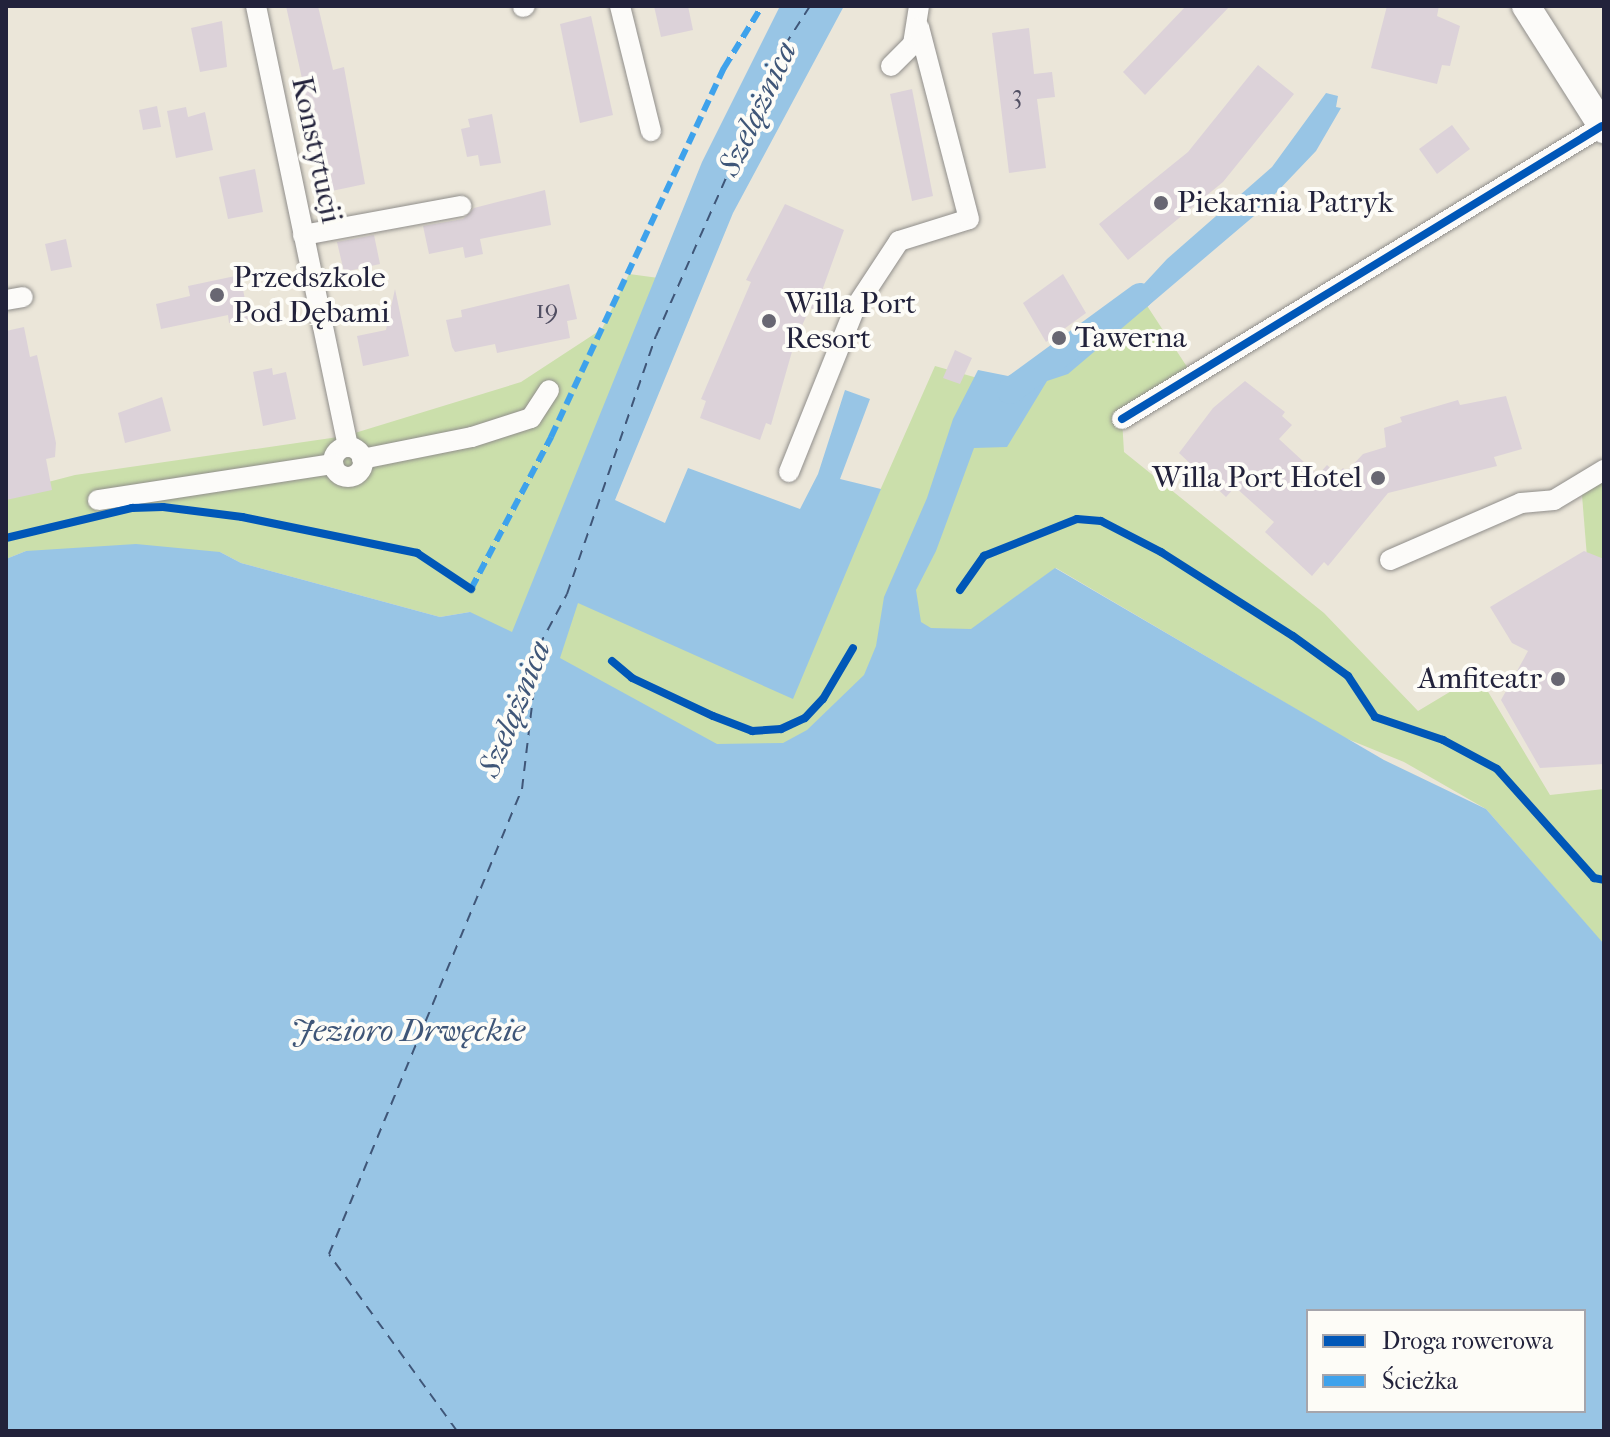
<!DOCTYPE html>
<meta charset="utf-8">
<style>
body{margin:0}
#map{position:relative;width:1610px;height:1437px;overflow:hidden;background:#ebe6d9;font-family:"IM FELL French Canon",serif}
div>[style]{position:absolute}
.green>*{inset:0;background:#cbdfab}
.water>*{inset:0;background:#98c5e5}
.canal>*{height:26px;margin:-13px;padding:0 13px;transform-origin:13px;border-radius:13px;background:#98c5e5}
.ferry>*{height:2px;margin-top:-1px;transform-origin:0;background:repeating-linear-gradient(90deg,#3f5678 0 10px,transparent 0 18px)}
.building>*{inset:0;background:#dcd2d9}
.roads{filter:drop-shadow(0 0 2px #908e8b) drop-shadow(0 0 2px #908e8b)}
.street>*{height:20px;margin:-10px;padding:0 10px;transform-origin:10px;border-radius:10px;background:#fcfbf9}
.street>.ring{margin:-10px;padding:0;box-sizing:content-box;background:none;border:20px solid #fcfbf9;border-radius:50%}
.secondary>*{height:28px;margin:-14px;padding:0 14px;transform-origin:14px;border-radius:14px;background:#fcfbf9}
.quiet>*{height:6px;margin-top:-3px;transform-origin:0;background:repeating-linear-gradient(90deg,#3ea2ec 0 12px,transparent 0 18px)}
.cycleway>*{height:8px;margin:-4px;padding:0 4px;transform-origin:4px;border-radius:4px;background:#0057b8}
.dots>*{width:22px;height:22px;translate:-50% -50%;box-sizing:border-box;border:4px solid #fdfcf7;border-radius:50%}
span{translate:-50% -50%;white-space:nowrap;text-align:center;line-height:1.15;-webkit-text-stroke:8px #fdfcf7;paint-order:stroke}
.number-label{font-size:26px;color:#504e62}
.number-label span{-webkit-text-stroke-width:0}
.street-label{font-size:30px;color:#22223b}
.poi-label{font-size:30px;color:#22223b}
.left{translate:0 -50%;text-align:left}
.right{translate:-100% -50%;text-align:right}
.water-label{font-size:32px;color:#3f5678;font-style:italic}
.frame{position:absolute;inset:0;border:8px solid #22223b;pointer-events:none}
.legend{position:absolute;left:1306px;top:1309px;width:280px;height:104px;box-sizing:border-box;background:#fdfcf7;border:2px solid #a5a5ac;margin:0;padding:10px 14px;list-style:none;font-size:24px;color:#22223b}
.legend li{display:flex;align-items:center;gap:16px;height:40px}
.legend b{width:40px;border:2px solid #a5a5ac}
</style>
<div id="map">
<div class="green">
<div style="clip-path:polygon(evenodd,629px 274px,681px 281px,567px 594px,810px 649px,935px 366px,1013px 388px,1140px 295px,1193px 376px,1122px 419px,1124px 452px,1324px 613px,1418px 711px,1478px 675px,1550px 795px,1604px 789px,1604px 945px,1486px 809px,1404px 762px,1345px 738px,1056px 568px,988px 617px,1529px 933px,1604px 1431px,6px 1431px,470px 612px,440px 617px,241px 563px,220px 552px,26px 551px,6px 559px,6px 493px,75px 475px,345px 436px,521px 382px,602px 329px,629px 274px,1308px 1311px,1584px 1311px,1584px 1411px,1308px 1411px,1308px 1311px)"></div>
<div style="clip-path:polygon(1604px 470px,1604px 566px,1587px 557px,1581px 483px)"></div>
</div>
<div class="water">
<div style="clip-path:polygon(evenodd,780px 6px,844px 6px,733px 213px,615px 500px,665px 523px,688px 468px,800px 509px,818px 474px,845px 390px,870px 399px,840px 479px,881px 489px,793px 699px,578px 603px,560px 658px,717px 744px,783px 743px,807px 730px,864px 675px,876px 646px,884px 597px,927px 498px,953px 419px,978px 370px,1008px 376px,1033px 364px,1042px 374px,1104px 327px,1167px 259px,1272px 167px,1326px 93px,1338px 96px,1336px 107px,1341px 108px,1316px 151px,1254px 216px,1068px 374px,1047px 381px,1007px 447px,974px 448px,936px 551px,916px 590px,921px 622px,931px 628px,971px 629px,1055px 568px,1384px 760px,1486px 809px,1604px 944px,1604px 1431px,6px 1431px,6px 559px,26px 551px,136px 544px,220px 552px,241px 563px,440px 617px,470px 612px,512px 632px,702px 162px,780px 6px,1584px 1311px,1584px 1411px,1308px 1411px,1308px 1311px,1584px 1311px)"></div>
</div>
<div class="canal">
<div style="left:1010px;top:391px;width:161px;rotate:-36.2deg"></div>
</div>
<div class="ferry">
<div style="left:457px;top:1431px;width:218px;rotate:-125.9deg"></div>
<div style="left:329px;top:1254px;width:503px;rotate:-67.46deg"></div>
<div style="left:522px;top:789px;width:144px;rotate:-83.2deg"></div>
<div style="left:539px;top:646px;width:59px;rotate:-61.7deg"></div>
<div style="left:567px;top:594px;width:273px;rotate:-71deg"></div>
<div style="left:656px;top:336px;width:318px;rotate:-66.1deg"></div>
<div style="left:785px;top:45px;width:46px;rotate:-57.3deg"></div>
</div>
<div class="building">
<div style="clip-path:polygon(286px 6px,318px 6px,333px 70px,344px 67px,365px 184px,327px 192px)"></div>
<div style="clip-path:polygon(654px 6px,688px 6px,693px 30px,661px 37px)"></div>
<div style="clip-path:polygon(1186px 6px,1230px 6px,1145px 95px,1123px 72px)"></div>
<div style="clip-path:polygon(1387px 6px,1439px 6px,1437px 16px,1460px 26px,1450px 66px,1442px 65px,1437px 84px,1371px 68px)"></div>
<div style="clip-path:polygon(591px 16px,613px 115px,580px 123px,560px 24px)"></div>
<div style="clip-path:polygon(222px 21px,227px 67px,200px 72px,191px 28px)"></div>
<div style="clip-path:polygon(1029px 28px,1034px 74px,1052px 72px,1055px 97px,1037px 99px,1046px 168px,1009px 173px,992px 33px)"></div>
<div style="clip-path:polygon(1258px 65px,1294px 94px,1223px 182px,1128px 260px,1099px 224px,1188px 152px)"></div>
<div style="clip-path:polygon(912px 89px,933px 196px,912px 201px,890px 94px)"></div>
<div style="clip-path:polygon(157px 106px,161px 127px,143px 130px,139px 110px)"></div>
<div style="clip-path:polygon(186px 107px,188px 117px,205px 112px,213px 150px,176px 158px,167px 111px)"></div>
<div style="clip-path:polygon(492px 114px,501px 163px,480px 166px,478px 155px,467px 157px,461px 129px,470px 127px,468px 119px)"></div>
<div style="clip-path:polygon(1452px 125px,1470px 149px,1437px 174px,1419px 149px)"></div>
<div style="clip-path:polygon(255px 169px,263px 212px,228px 219px,219px 177px)"></div>
<div style="clip-path:polygon(545px 190px,551px 225px,480px 239px,483px 254px,465px 258px,463px 247px,429px 254px,423px 226px,463px 219px,474px 208px)"></div>
<div style="clip-path:polygon(785px 204px,844px 230px,815px 310px,810px 308px,795px 341px,771px 425px,766px 423px,760px 440px,700px 418px,706px 401px,701px 399px,751px 282px,746px 280px)"></div>
<div style="clip-path:polygon(374px 235px,380px 264px,344px 272px,337px 242px)"></div>
<div style="clip-path:polygon(66px 239px,72px 267px,51px 271px,45px 244px)"></div>
<div style="clip-path:polygon(1063px 274px,1086px 313px,1046px 342px,1023px 303px)"></div>
<div style="clip-path:polygon(240px 275px,249px 319px,229px 323px,228px 315px,161px 329px,156px 304px,190px 296px,188px 286px)"></div>
<div style="clip-path:polygon(569px 284px,577px 319px,567px 321px,570px 338px,497px 353px,495px 344px,455px 352px,452px 347px,446px 320px,462px 317px,461px 310px)"></div>
<div style="clip-path:polygon(395px 289px,409px 356px,363px 366px,357px 336px,386px 330px)"></div>
<div style="clip-path:polygon(24px 327px,30px 357px,37px 355px,56px 443px,55px 457px,46px 459px,52px 490px,6px 500px,6px 331px)"></div>
<div style="clip-path:polygon(955px 350px,972px 358px,960px 384px,943px 378px)"></div>
<div style="clip-path:polygon(272px 368px,273px 375px,286px 372px,296px 419px,263px 426px,253px 372px)"></div>
<div style="clip-path:polygon(1245px 381px,1285px 412px,1282px 416px,1292px 425px,1279px 439px,1318px 475px,1327px 465px,1337px 474px,1343px 468px,1347px 471px,1363px 454px,1386px 447px,1384px 428px,1402px 422px,1400px 417px,1458px 400px,1460px 405px,1506px 396px,1522px 449px,1494px 457px,1497px 466px,1388px 493px,1328px 566px,1324px 562px,1312px 576px,1265px 532px,1274px 522px,1235px 487px,1226px 497px,1179px 453px,1213px 408px)"></div>
<div style="clip-path:polygon(162px 397px,171px 431px,125px 443px,118px 413px)"></div>
<div style="clip-path:polygon(1584px 551px,1604px 559px,1604px 764px,1540px 768px,1501px 700px,1528px 651px,1512px 643px,1490px 607px)"></div>
</div>
<div class="roads">
<div class="street">
<div style="left:256px;top:6px;width:450px;rotate:78.2deg"></div>
<div style="left:620px;top:6px;width:129px;rotate:76.1deg"></div>
<div style="left:523px;top:7px;width:2px;rotate:-27deg"></div>
<div style="left:891px;top:66px;width:31px;rotate:-45deg"></div>
<div style="left:913px;top:44px;width:38px;rotate:-81deg"></div>
<div style="left:303px;top:235px;width:161px;rotate:-10.4deg"></div>
<div style="left:6px;top:300px;width:17px;rotate:-10deg"></div>
<div style="left:1122px;top:419px;width:562px;rotate:-31.4deg"></div>
<div class="ring" style="left:333px;top:447px;width:10px;height:10px"></div>
<div style="left:362px;top:459px;width:112px;rotate:-11.3deg"></div>
<div style="left:472px;top:437px;width:62px;rotate:-17.9deg"></div>
<div style="left:531px;top:418px;width:33px;rotate:-57deg"></div>
<div style="left:789px;top:472px;width:177px;rotate:-68.1deg"></div>
<div style="left:855px;top:308px;width:80px;rotate:-56.7deg"></div>
<div style="left:899px;top:241px;width:73px;rotate:-17.4deg"></div>
<div style="left:969px;top:219px;width:198px;rotate:-104.6deg"></div>
<div style="left:98px;top:500px;width:238px;rotate:-8.7deg"></div>
<div style="left:1390px;top:560px;width:143px;rotate:-23.5deg"></div>
<div style="left:1521px;top:503px;width:33px;rotate:-5deg"></div>
<div style="left:1554px;top:500px;width:58px;rotate:-31deg"></div>
</div>
<div class="secondary">
<div style="left:1526px;top:6px;width:146px;rotate:57.6deg"></div>
</div>
</div>
<div class="quiet">
<div style="left:471px;top:589px;width:172px;rotate:-62.2deg"></div>
<div style="left:551px;top:437px;width:408px;rotate:-64.9deg"></div>
<div style="left:724px;top:68px;width:73px;rotate:-58.5deg"></div>
</div>
<div class="cycleway">
<div style="left:1122px;top:419px;width:562px;rotate:-31.4deg"></div>
<div style="left:6px;top:538px;width:130px;rotate:-13.4deg"></div>
<div style="left:132px;top:508px;width:31px;rotate:-2deg"></div>
<div style="left:163px;top:507px;width:80px;rotate:7.2deg"></div>
<div style="left:242px;top:517px;width:179px;rotate:11.6deg"></div>
<div style="left:417px;top:553px;width:65px;rotate:33.7deg"></div>
<div style="left:960px;top:590px;width:42px;rotate:-54.8deg"></div>
<div style="left:984px;top:556px;width:100px;rotate:-21.7deg"></div>
<div style="left:1077px;top:519px;width:24px;rotate:5deg"></div>
<div style="left:1101px;top:521px;width:68px;rotate:27.3deg"></div>
<div style="left:1161px;top:552px;width:156px;rotate:32.5deg"></div>
<div style="left:1293px;top:636px;width:68px;rotate:36deg"></div>
<div style="left:1348px;top:676px;width:49px;rotate:56.6deg"></div>
<div style="left:1375px;top:717px;width:72px;rotate:18.7deg"></div>
<div style="left:1443px;top:740px;width:61px;rotate:28.2deg"></div>
<div style="left:1497px;top:769px;width:146px;rotate:48.3deg"></div>
<div style="left:1594px;top:878px;width:10px;rotate:11deg"></div>
<div style="left:612px;top:661px;width:26px;rotate:40deg"></div>
<div style="left:632px;top:678px;width:89px;rotate:25.1deg"></div>
<div style="left:713px;top:716px;width:42px;rotate:21deg"></div>
<div style="left:752px;top:731px;width:29px;rotate:-4deg"></div>
<div style="left:781px;top:729px;width:26px;rotate:-25deg"></div>
<div style="left:805px;top:718px;width:26px;rotate:-47deg"></div>
<div style="left:823px;top:699px;width:59px;rotate:-59.5deg"></div>
</div>
<div class="dots">
<div style="left:1161px;top:203px;background:#686772"></div>
<div style="left:217px;top:295px;background:#686772"></div>
<div style="left:769px;top:321px;background:#686772"></div>
<div style="left:1059px;top:338px;background:#686772"></div>
<div style="left:1378px;top:478px;background:#686772"></div>
<div style="left:1558px;top:679px;background:#686772"></div>
</div>
<div class="number-label">
<span style="left:1017px;top:95px">3</span>
<span style="left:547px;top:310px">19</span>
</div>
<div class="street-label">
<span style="left:316px;top:150px;rotate:78deg">Konstytucji</span>
</div>
<div class="poi-label">
<span class="left" style="left:1177px;top:203px">Piekarnia Patryk</span>
<span class="left" style="left:233px;top:295px">Przedszkole<br>Pod Dębami</span>
<span class="left" style="left:785px;top:321px">Willa Port<br>Resort</span>
<span class="left" style="left:1075px;top:338px">Tawerna</span>
<span class="right" style="left:1362px;top:478px">Willa Port Hotel</span>
<span class="right" style="left:1542px;top:679px">Amfiteatr</span>
</div>
<div class="water-label">
<span style="left:758px;top:109px;rotate:-65deg">Szelążnica</span>
<span style="left:515px;top:709px;rotate:-68deg">Szelążnica</span>
<span style="left:408px;top:1031px">Jezioro Drwęckie</span>
</div>
<div class="frame"></div>
<ul class="legend">
<li><b style="height:10px;background:#0057b8"></b>Droga rowerowa</li>
<li><b style="height:10px;background:#3ea2ec"></b>Ścieżka</li>
</ul>
</div>
